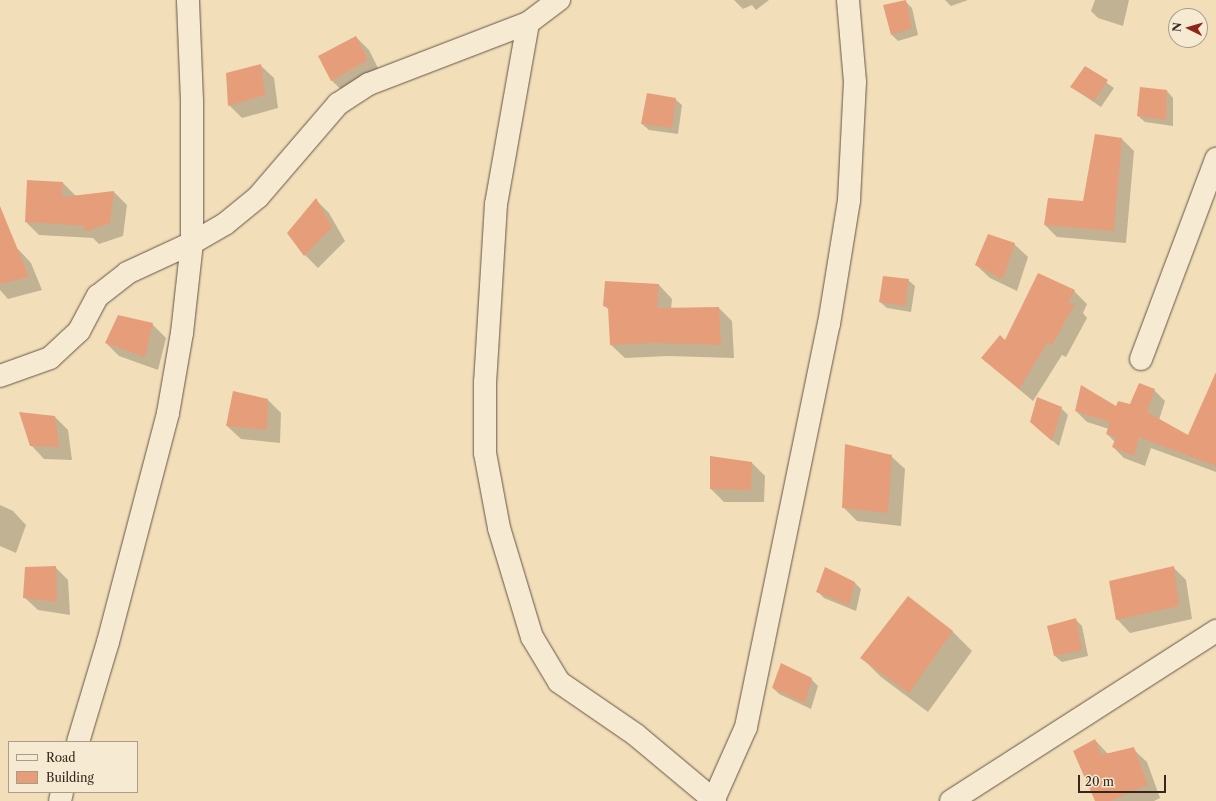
<!DOCTYPE html>
<style>
body{margin:0}
#map{position:relative;width:1216px;height:801px;overflow:hidden;background:#f2dfba;font-family:"Libre Caslon Text",serif}
div>[style]{position:absolute}
.shadow>*{inset:0;background:#0003}
.building>*{inset:0;background:#e69e7a}
.roads{filter:drop-shadow(0 0 1px #655545) drop-shadow(0 0 1px #655545)}
.minor>*{height:22px;margin:-11px;padding:0 11px;transform-origin:11px;border-radius:11px;background:#f7ead2}
span{translate:-50% -50%;white-space:nowrap;text-align:center;line-height:1.15;-webkit-text-stroke:4px #f7ead2;paint-order:stroke}
.legend{position:absolute;left:8px;top:741px;width:130px;height:52px;box-sizing:border-box;background:#f7ead2;border:1px solid #aa9c8a;margin:0;padding:5px 7px;list-style:none;font-size:12px;color:#36271e}
.legend li{display:flex;align-items:center;gap:8px;height:20px}
.legend b{width:20px;border:1px solid #aa9c8a}
.north{position:absolute;left:1168px;top:8px;width:40px;height:40px;box-sizing:border-box;background:#f7ead2;border:1px solid #aa9c8a;border-radius:50%;rotate:275deg;font-size:11px;font-weight:700;line-height:16px;text-align:center;color:#36271e}
.north::after{content:'';display:block;margin:auto;width:14px;height:18px;background:#8f2418;clip-path:polygon(50% 0,100% 100%,50% 72%,0 100%)}
.scale{position:absolute;left:1078px;top:775px;width:88px;height:18px;box-sizing:border-box;border:2px solid #36271e;border-top:0;padding-left:5px;font-size:12px;line-height:14px;white-space:nowrap;color:#36271e;-webkit-text-stroke:3px #f7ead2;paint-order:stroke}
</style>
<div id="map">
<div class="shadow">
<div style="clip-path:polygon(734px 0,769px 0,756px 10px,752px 5px,743px 9px)"></div>
<div style="clip-path:polygon(945px 0,968px 0,951px 6px)"></div>
<div style="clip-path:polygon(1095px 0,1129px 0,1123px 26px,1098px 18px,1091px 11px)"></div>
<div style="clip-path:polygon(905px 1px,912px 8px,918px 35px,898px 41px,892px 35px)"></div>
<div style="clip-path:polygon(356px 37px,369px 50px,381px 74px,345px 93px,331px 80px)"></div>
<div style="clip-path:polygon(260px 65px,274px 78px,278px 108px,242px 118px,229px 105px)"></div>
<div style="clip-path:polygon(1086px 68px,1114px 88px,1101px 107px,1071px 87px)"></div>
<div style="clip-path:polygon(1167px 91px,1173px 98px,1173px 126px,1145px 122px,1138px 116px)"></div>
<div style="clip-path:polygon(675px 99px,682px 105px,678px 134px,649px 130px,642px 124px)"></div>
<div style="clip-path:polygon(1122px 139px,1134px 151px,1126px 243px,1057px 237px,1045px 225px,1083px 202px)"></div>
<div style="clip-path:polygon(63px 183px,77px 197px,114px 192px,127px 205px,123px 236px,99px 244px,93px 238px,39px 235px,26px 222px)"></div>
<div style="clip-path:polygon(316px 200px,329px 213px,345px 241px,318px 268px,305px 255px)"></div>
<div style="clip-path:polygon(1014px 244px,1028px 257px,1017px 291px,990px 278px,976px 265px)"></div>
<div style="clip-path:polygon(18px 249px,31px 263px,42px 290px,8px 299px,0 290px,0 251px)"></div>
<div style="clip-path:polygon(908px 280px,915px 286px,911px 312px,887px 308px,880px 302px)"></div>
<div style="clip-path:polygon(606px 282px,659px 285px,672px 299px,671px 309px,719px 308px,732px 321px,734px 358px,668px 356px,625px 358px,611px 345px,609px 310px,604px 305px)"></div>
<div style="clip-path:polygon(1074px 291px,1087px 304px,1083px 313px,1087px 318px,1066px 357px,1062px 355px,1033px 401px,982px 358px)"></div>
<div style="clip-path:polygon(152px 324px,166px 338px,158px 370px,119px 356px,106px 343px)"></div>
<div style="clip-path:polygon(1154px 390px,1165px 401px,1159px 420px,1188px 437px,1216px 412px,1216px 472px,1151px 448px,1145px 466px,1124px 458px,1113px 447px,1115px 442px,1107px 434px,1109px 429px,1087px 422px,1076px 411px,1130px 406px)"></div>
<div style="clip-path:polygon(268px 400px,281px 413px,280px 443px,241px 439px,227px 426px)"></div>
<div style="clip-path:polygon(1061px 408px,1068px 415px,1059px 446px,1037px 428px)"></div>
<div style="clip-path:polygon(55px 417px,68px 430px,72px 460px,44px 459px,31px 445px)"></div>
<div style="clip-path:polygon(891px 456px,905px 469px,901px 526px,857px 521px,843px 507px)"></div>
<div style="clip-path:polygon(752px 463px,765px 476px,764px 502px,724px 502px,711px 489px)"></div>
<div style="clip-path:polygon(0 505px,13px 511px,26px 525px,16px 553px,0 546px)"></div>
<div style="clip-path:polygon(55px 567px,68px 580px,70px 615px,38px 610px,24px 597px)"></div>
<div style="clip-path:polygon(1173px 567px,1186px 580px,1192px 619px,1130px 633px,1117px 619px)"></div>
<div style="clip-path:polygon(854px 582px,861px 589px,856px 611px,824px 598px,817px 591px)"></div>
<div style="clip-path:polygon(909px 598px,953px 632px,972px 651px,928px 712px,881px 677px,862px 658px)"></div>
<div style="clip-path:polygon(1076px 620px,1082px 626px,1088px 656px,1062px 662px,1055px 656px)"></div>
<div style="clip-path:polygon(811px 679px,818px 686px,811px 709px,779px 694px,773px 688px)"></div>
<div style="clip-path:polygon(1095px 740px,1108px 754px,1133px 749px,1147px 762px,1160px 798px,1154px 801px,1096px 801px)"></div>
</div>
<div class="building">
<div style="clip-path:polygon(906px 0,912px 28px,891px 35px,883px 5px)"></div>
<div style="clip-path:polygon(356px 36px,368px 60px,331px 81px,318px 56px)"></div>
<div style="clip-path:polygon(261px 64px,265px 95px,228px 106px,226px 73px)"></div>
<div style="clip-path:polygon(1085px 66px,1108px 80px,1094px 101px,1070px 87px)"></div>
<div style="clip-path:polygon(1140px 87px,1167px 90px,1166px 120px,1137px 116px)"></div>
<div style="clip-path:polygon(647px 93px,676px 98px,672px 128px,641px 124px)"></div>
<div style="clip-path:polygon(1095px 134px,1122px 138px,1114px 231px,1044px 225px,1048px 198px,1083px 201px)"></div>
<div style="clip-path:polygon(27px 180px,63px 182px,62px 197px,114px 191px,110px 223px,85px 232px,84px 226px,25px 222px)"></div>
<div style="clip-path:polygon(316px 198px,332px 227px,304px 256px,287px 233px)"></div>
<div style="clip-path:polygon(0 206px,29px 277px,0 284px)"></div>
<div style="clip-path:polygon(988px 234px,1015px 243px,1003px 279px,975px 265px)"></div>
<div style="clip-path:polygon(1038px 273px,1075px 290px,1068px 303px,1075px 304px,1052px 345px,1048px 342px,1019px 389px,981px 358px,1000px 335px,1005px 340px)"></div>
<div style="clip-path:polygon(883px 276px,909px 279px,905px 306px,879px 302px)"></div>
<div style="clip-path:polygon(605px 281px,659px 284px,657px 308px,719px 307px,721px 345px,654px 343px,610px 345px,608px 308px,603px 306px)"></div>
<div style="clip-path:polygon(118px 315px,153px 323px,145px 357px,105px 343px)"></div>
<div style="clip-path:polygon(1216px 372px,1216px 466px,1139px 437px,1134px 456px,1112px 447px,1116px 437px,1106px 434px,1110px 422px,1075px 411px,1081px 385px,1116px 406px,1118px 401px,1130px 404px,1139px 383px,1155px 389px,1147px 412px,1188px 435px)"></div>
<div style="clip-path:polygon(233px 391px,268px 399px,267px 430px,226px 426px)"></div>
<div style="clip-path:polygon(1037px 397px,1062px 407px,1052px 441px,1030px 422px)"></div>
<div style="clip-path:polygon(19px 412px,55px 416px,59px 447px,30px 446px)"></div>
<div style="clip-path:polygon(845px 444px,892px 455px,888px 513px,842px 508px)"></div>
<div style="clip-path:polygon(710px 456px,752px 462px,751px 490px,710px 489px)"></div>
<div style="clip-path:polygon(56px 566px,57px 602px,23px 598px,25px 567px)"></div>
<div style="clip-path:polygon(1174px 566px,1179px 606px,1116px 620px,1109px 581px)"></div>
<div style="clip-path:polygon(825px 567px,855px 582px,849px 605px,816px 592px)"></div>
<div style="clip-path:polygon(908px 596px,953px 631px,909px 693px,860px 658px)"></div>
<div style="clip-path:polygon(1076px 618px,1082px 650px,1054px 656px,1047px 626px)"></div>
<div style="clip-path:polygon(781px 663px,812px 678px,805px 703px,772px 688px)"></div>
<div style="clip-path:polygon(1095px 739px,1101px 755px,1134px 747px,1148px 785px,1110px 801px,1095px 801px,1073px 751px)"></div>
</div>
<div class="roads">
<div class="minor">
<div style="left:528px;top:23px;width:184px;rotate:100deg"></div>
<div style="left:496px;top:204px;width:178px;rotate:93.5deg"></div>
<div style="left:485px;top:382px;width:71px;rotate:90deg"></div>
<div style="left:485px;top:453px;width:76px;rotate:79.4deg"></div>
<div style="left:499px;top:528px;width:114px;rotate:73.2deg"></div>
<div style="left:532px;top:637px;width:52px;rotate:59deg"></div>
<div style="left:559px;top:682px;width:93px;rotate:34.5deg"></div>
<div style="left:636px;top:735px;width:103px;rotate:39.9deg"></div>
<div style="left:1141px;top:359px;width:214px;rotate:-69.4deg"></div>
<div style="left:0;top:376px;width:53px;rotate:-19.8deg"></div>
<div style="left:50px;top:358px;width:40px;rotate:-43deg"></div>
<div style="left:79px;top:331px;width:40px;rotate:-62deg"></div>
<div style="left:98px;top:296px;width:37px;rotate:-38deg"></div>
<div style="left:127px;top:273px;width:72px;rotate:-24.8deg"></div>
<div style="left:192px;top:243px;width:38px;rotate:-30deg"></div>
<div style="left:225px;top:224px;width:43px;rotate:-39.3deg"></div>
<div style="left:258px;top:197px;width:123px;rotate:-49.3deg"></div>
<div style="left:338px;top:104px;width:37px;rotate:-33deg"></div>
<div style="left:369px;top:84px;width:170px;rotate:-21deg"></div>
<div style="left:528px;top:23px;width:39px;rotate:-37deg"></div>
<div style="left:78px;top:742px;width:104px;rotate:-73.3deg"></div>
<div style="left:108px;top:642px;width:237px;rotate:-75.3deg"></div>
<div style="left:168px;top:413px;width:81px;rotate:-80.1deg"></div>
<div style="left:182px;top:333px;width:91px;rotate:-83.7deg"></div>
<div style="left:192px;top:243px;width:142px;rotate:-90deg"></div>
<div style="left:192px;top:101px;width:101px;rotate:-92.3deg"></div>
<div style="left:714px;top:799px;width:79px;rotate:-66deg"></div>
<div style="left:746px;top:727px;width:411px;rotate:-78.4deg"></div>
<div style="left:829px;top:324px;width:126px;rotate:-80.8deg"></div>
<div style="left:849px;top:200px;width:118px;rotate:-87.1deg"></div>
<div style="left:855px;top:82px;width:82px;rotate:-94.9deg"></div>
<div style="left:60px;top:801px;width:9px;rotate:-77deg"></div>
<div style="left:951px;top:801px;width:315px;rotate:-32.7deg"></div>
</div>
</div>
<ul class="legend">
<li><b style="height:5px;background:#f7ead2"></b>Road</li>
<li><b style="height:11px;background:#e69e7a"></b>Building</li>
</ul>
<div class="north">N</div>
<div class="scale">20 m</div>
</div>
